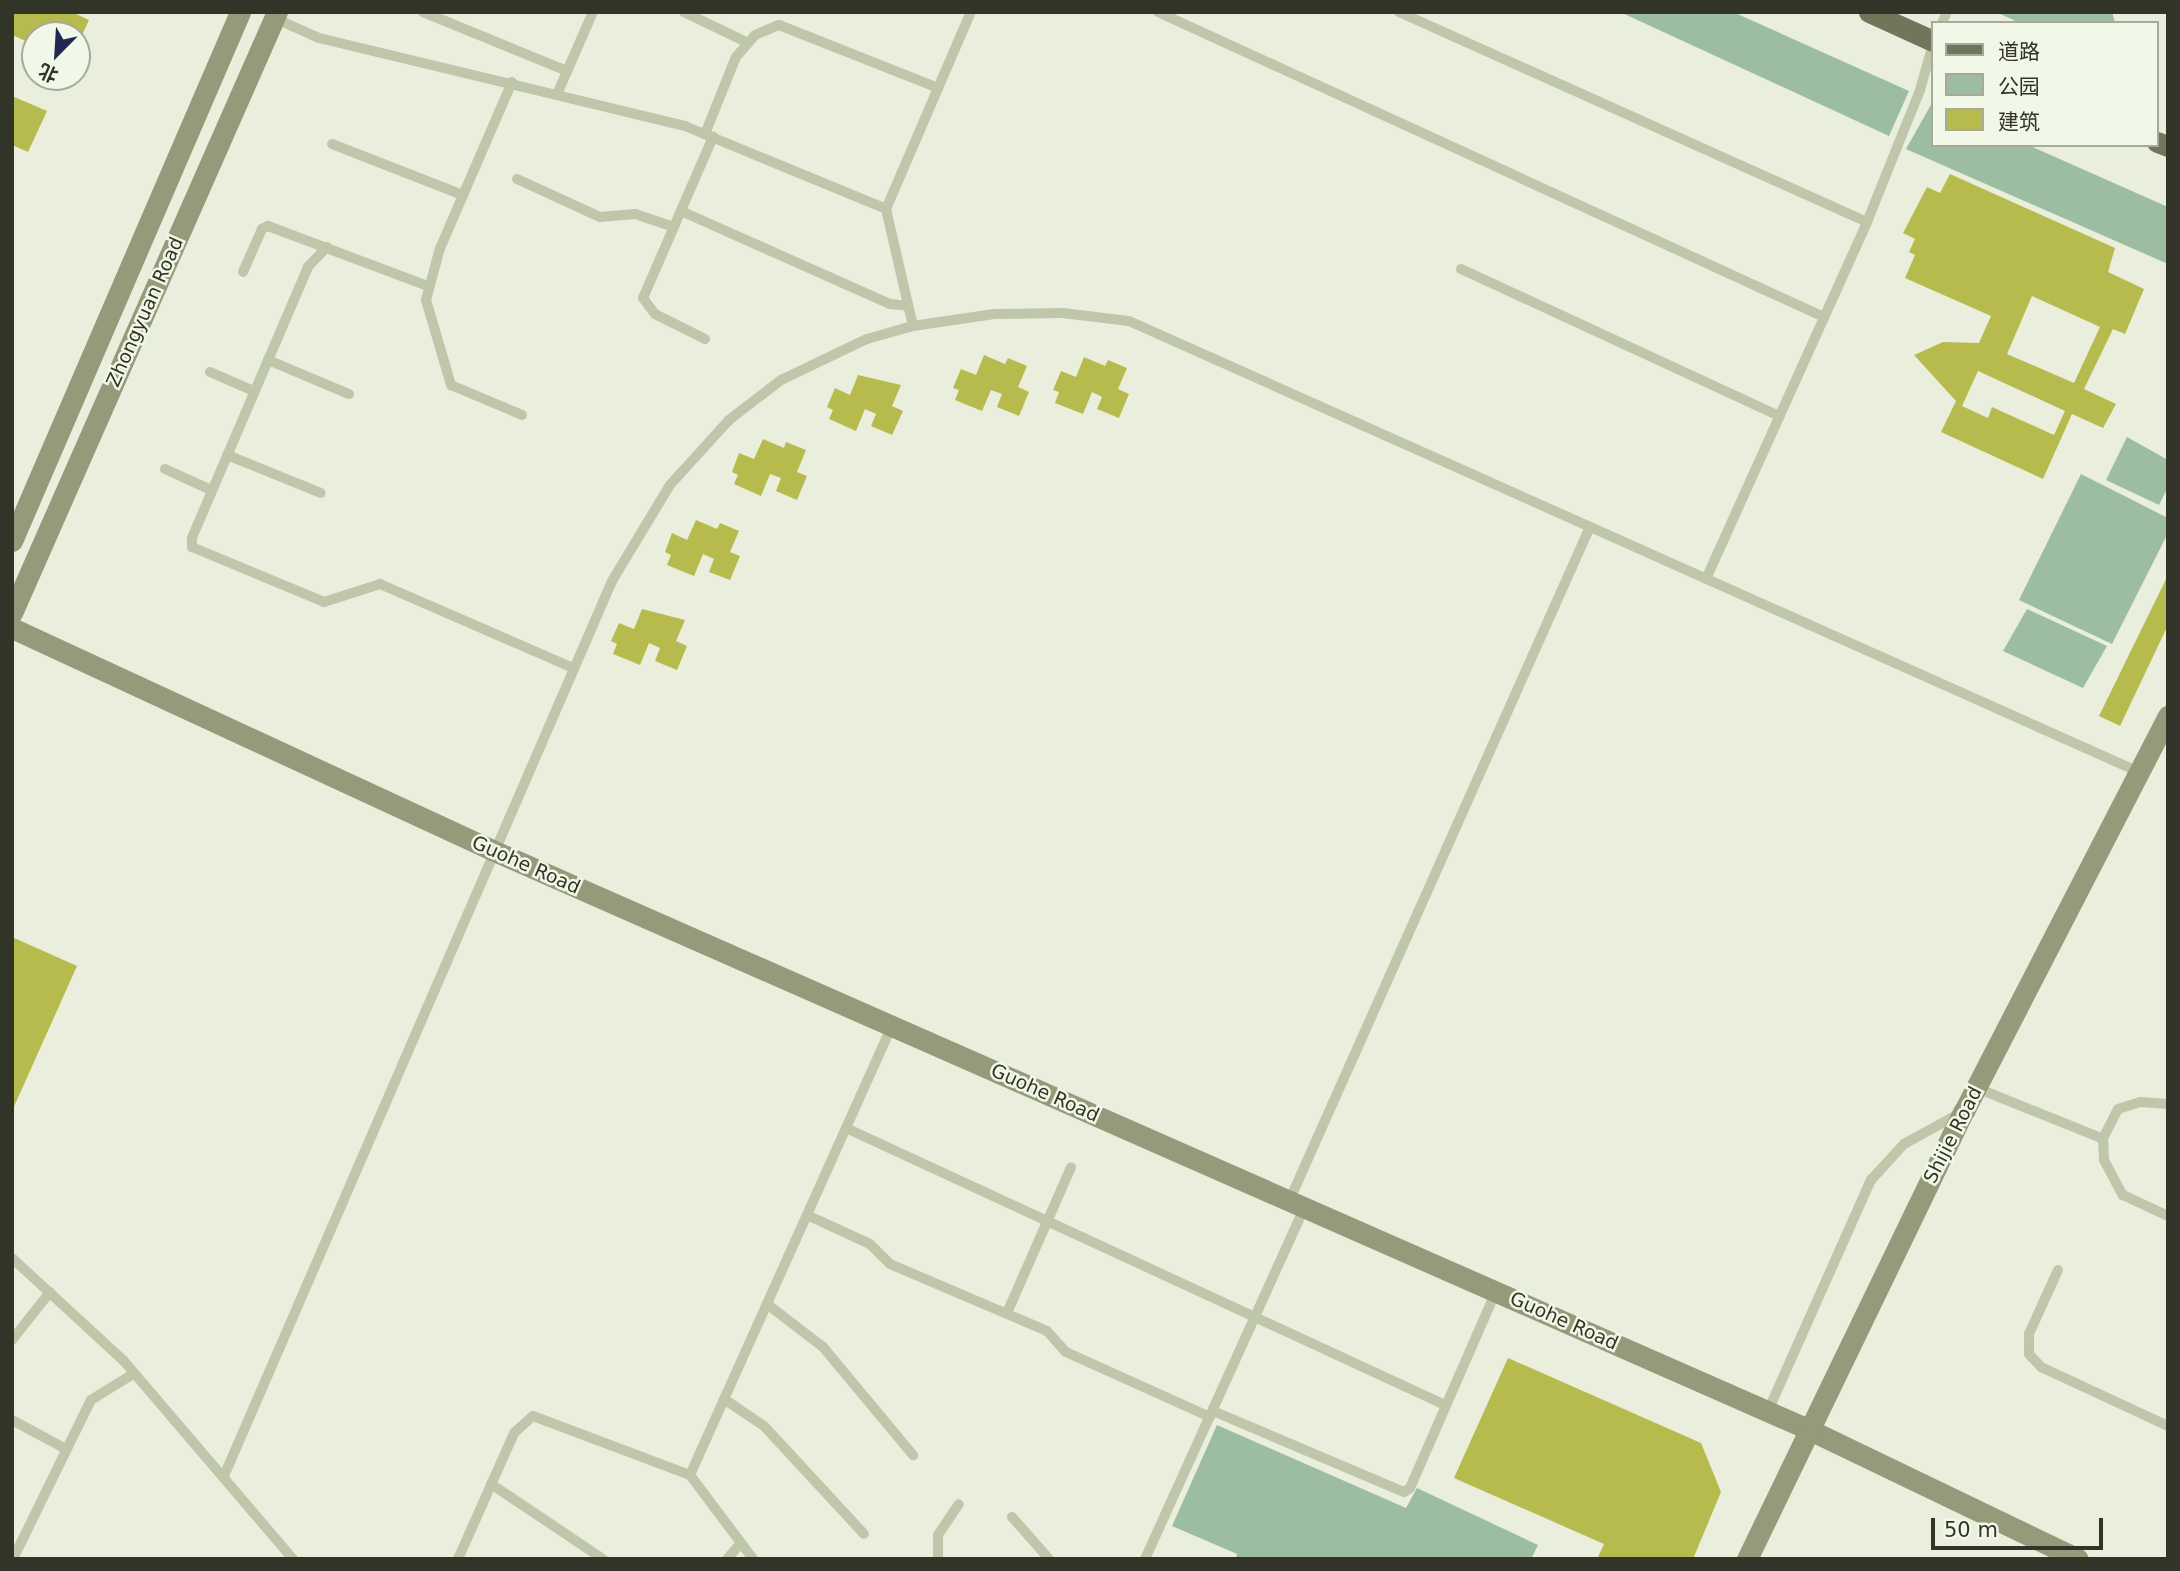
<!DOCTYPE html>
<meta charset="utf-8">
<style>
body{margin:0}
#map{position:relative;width:2180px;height:1571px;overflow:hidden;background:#e9efdc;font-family:"DejaVu Sans","Noto Sans SC",sans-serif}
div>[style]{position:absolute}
.green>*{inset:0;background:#9dbda1}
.building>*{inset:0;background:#b7bb4e}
.lane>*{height:10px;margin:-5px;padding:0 5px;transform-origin:5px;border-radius:5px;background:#bfc6a9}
.secondary>*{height:21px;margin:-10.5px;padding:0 10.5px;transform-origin:10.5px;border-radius:10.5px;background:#959a7a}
.primary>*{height:21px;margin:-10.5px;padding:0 10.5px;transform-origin:10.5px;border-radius:10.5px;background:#71755a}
span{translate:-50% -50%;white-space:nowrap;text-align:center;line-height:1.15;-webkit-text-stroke:5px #f2f8e7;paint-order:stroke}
.street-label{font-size:19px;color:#333428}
.frame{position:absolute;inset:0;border:14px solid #333428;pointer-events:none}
.legend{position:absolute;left:1931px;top:21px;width:228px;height:126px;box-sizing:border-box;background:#f2f8e7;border:2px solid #a6aa9b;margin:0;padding:9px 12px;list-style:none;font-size:21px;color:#333428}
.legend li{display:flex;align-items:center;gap:14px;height:35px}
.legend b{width:35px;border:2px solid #a6aa9b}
.north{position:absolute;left:21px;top:21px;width:70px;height:70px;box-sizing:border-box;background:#f2f8e7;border:2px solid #a6aa9b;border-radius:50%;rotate:204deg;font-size:19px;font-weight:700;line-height:28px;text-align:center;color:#333428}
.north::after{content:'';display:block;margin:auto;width:24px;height:32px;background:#212852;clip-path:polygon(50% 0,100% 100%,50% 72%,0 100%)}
.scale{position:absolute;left:1931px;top:1518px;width:172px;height:32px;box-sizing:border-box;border:4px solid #333428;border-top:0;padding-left:9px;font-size:21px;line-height:24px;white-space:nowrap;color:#333428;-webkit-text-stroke:5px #f2f8e7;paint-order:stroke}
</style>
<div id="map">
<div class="green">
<div style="clip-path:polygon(1620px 12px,1733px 12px,1909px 91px,1889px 136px)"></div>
<div style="clip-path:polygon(1996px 12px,2112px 12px,2115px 23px,2020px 23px)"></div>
<div style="clip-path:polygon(1932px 103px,1933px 145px,2028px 145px,2168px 207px,2168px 264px,1906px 149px)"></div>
<div style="clip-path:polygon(2127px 437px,2168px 460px,2168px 487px,2159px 505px,2106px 480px)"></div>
<div style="clip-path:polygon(2081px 474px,2168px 518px,2168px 533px,2112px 644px,2019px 600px)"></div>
<div style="clip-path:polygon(2027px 609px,2107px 646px,2083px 688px,2003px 651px)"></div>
<div style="clip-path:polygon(1217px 1425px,1406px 1508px,1417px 1488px,1538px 1545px,1531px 1559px,1236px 1559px,1237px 1554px,1172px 1526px)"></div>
</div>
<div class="building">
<div style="clip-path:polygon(12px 12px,72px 12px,89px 20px,77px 46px,77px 35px,35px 35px,35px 45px,12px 35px)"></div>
<div style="clip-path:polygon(12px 96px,47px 111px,28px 152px,12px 145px)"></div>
<div style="clip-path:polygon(evenodd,1950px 174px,2115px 248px,2108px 272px,2144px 289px,2125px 334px,2113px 329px,2084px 389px,2116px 404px,2103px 428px,2072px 414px,2043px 479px,1941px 432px,1956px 401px,1914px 355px,1943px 342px,1979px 343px,1991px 316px,1905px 278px,1915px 255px,1909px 252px,1915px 239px,1903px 233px,1927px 187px,1940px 193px,1950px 174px,2032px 296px,2100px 327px,2074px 383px,2007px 354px,2032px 296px,1950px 174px,1978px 371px,2065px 411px,2054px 435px,1992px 407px,1988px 418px,1962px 406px,1978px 371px)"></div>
<div style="clip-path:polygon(984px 355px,1005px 364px,1008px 358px,1027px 366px,1018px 387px,1029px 392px,1019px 416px,997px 407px,1002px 394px,991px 390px,982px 411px,955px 400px,959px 390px,953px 388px,961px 369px,976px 375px)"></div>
<div style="clip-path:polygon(1084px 357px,1105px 366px,1108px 360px,1127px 368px,1118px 389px,1129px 394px,1119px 418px,1097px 409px,1102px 397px,1092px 392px,1083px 414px,1055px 403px,1059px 392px,1053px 390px,1061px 371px,1076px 377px)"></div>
<div style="clip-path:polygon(858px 375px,901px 385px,892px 406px,903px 411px,892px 435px,871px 426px,876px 414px,865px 409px,856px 431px,829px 419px,833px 410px,827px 407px,835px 388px,850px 395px)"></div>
<div style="clip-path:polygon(763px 439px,784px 448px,786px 442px,806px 450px,797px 472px,807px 476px,797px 500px,776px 491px,781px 478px,770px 474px,761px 496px,734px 484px,738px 475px,732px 472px,739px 453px,754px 459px)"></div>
<div style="clip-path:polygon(696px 520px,717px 529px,720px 523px,739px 531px,730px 552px,740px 556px,730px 580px,709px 572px,714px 559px,703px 554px,694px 576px,667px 565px,671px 555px,665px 552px,672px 533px,687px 540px)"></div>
<div style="clip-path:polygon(2168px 575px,2168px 625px,2120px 726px,2099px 716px)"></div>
<div style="clip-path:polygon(642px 609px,685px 620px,676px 641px,687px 646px,677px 670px,655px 661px,660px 648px,649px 643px,640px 665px,613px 654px,617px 644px,611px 641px,619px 623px,634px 629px)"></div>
<div style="clip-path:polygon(12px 937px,77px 966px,12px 1111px)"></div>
<div style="clip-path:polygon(1508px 1358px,1701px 1443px,1721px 1492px,1693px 1559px,1597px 1559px,1604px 1544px,1454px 1478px)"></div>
</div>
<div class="lane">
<div style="left:423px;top:12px;width:156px;rotate:22.3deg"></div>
<div style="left:684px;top:12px;width:69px;rotate:25.8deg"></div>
<div style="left:1158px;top:12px;width:733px;rotate:24.61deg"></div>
<div style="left:1399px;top:12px;width:513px;rotate:24.17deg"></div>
<div style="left:274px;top:18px;width:49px;rotate:24deg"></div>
<div style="left:319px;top:38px;width:376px;rotate:13.5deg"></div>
<div style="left:685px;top:126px;width:217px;rotate:22.4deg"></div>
<div style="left:1942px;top:23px;width:12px;rotate:-66deg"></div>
<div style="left:512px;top:82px;width:181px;rotate:113.4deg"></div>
<div style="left:440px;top:248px;width:54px;rotate:105.1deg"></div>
<div style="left:426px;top:300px;width:89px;rotate:73.6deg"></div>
<div style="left:451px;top:385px;width:77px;rotate:22.9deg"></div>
<div style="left:558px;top:92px;width:87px;rotate:-66.4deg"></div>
<div style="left:705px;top:134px;width:83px;rotate:-68.1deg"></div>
<div style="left:736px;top:57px;width:29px;rotate:-49deg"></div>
<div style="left:755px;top:35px;width:26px;rotate:-23deg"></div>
<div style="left:779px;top:25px;width:171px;rotate:21.6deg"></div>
<div style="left:332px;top:144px;width:141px;rotate:21.3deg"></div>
<div style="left:517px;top:179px;width:91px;rotate:24.6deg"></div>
<div style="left:600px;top:217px;width:35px;rotate:-5deg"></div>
<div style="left:635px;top:214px;width:41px;rotate:18.4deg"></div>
<div style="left:681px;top:211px;width:229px;rotate:24deg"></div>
<div style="left:890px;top:304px;width:18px;rotate:6deg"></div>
<div style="left:327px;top:247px;width:28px;rotate:134deg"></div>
<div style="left:308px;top:267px;width:295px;rotate:113.2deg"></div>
<div style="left:192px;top:538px;width:9px;rotate:90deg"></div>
<div style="left:192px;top:547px;width:143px;rotate:22.6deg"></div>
<div style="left:324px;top:602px;width:59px;rotate:-17.8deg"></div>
<div style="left:380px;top:584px;width:210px;rotate:23.5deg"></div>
<div style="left:1461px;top:269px;width:350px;rotate:24.8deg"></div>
<div style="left:243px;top:272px;width:47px;rotate:-66.2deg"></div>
<div style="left:262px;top:229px;width:7px;rotate:-27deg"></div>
<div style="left:268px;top:226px;width:171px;rotate:20.6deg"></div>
<div style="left:913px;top:326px;width:120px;rotate:-103deg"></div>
<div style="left:886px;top:209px;width:215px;rotate:-66.7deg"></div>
<div style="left:705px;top:339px;width:56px;rotate:-153.4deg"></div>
<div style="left:655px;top:314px;width:20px;rotate:-127deg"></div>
<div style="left:643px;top:298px;width:176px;rotate:-66.5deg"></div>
<div style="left:268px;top:360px;width:88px;rotate:22.8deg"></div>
<div style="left:210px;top:372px;width:48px;rotate:23.4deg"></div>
<div style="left:227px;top:455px;width:101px;rotate:22deg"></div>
<div style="left:165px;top:469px;width:51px;rotate:24.5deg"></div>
<div style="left:1706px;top:579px;width:392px;rotate:-65.7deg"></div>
<div style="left:1867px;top:222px;width:142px;rotate:-68.1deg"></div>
<div style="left:1920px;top:90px;width:48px;rotate:-74.2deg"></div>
<div style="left:1977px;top:1088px;width:136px;rotate:22deg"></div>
<div style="left:2168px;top:1104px;width:28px;rotate:-176deg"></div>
<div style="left:2140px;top:1102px;width:23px;rotate:162deg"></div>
<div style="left:2118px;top:1109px;width:34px;rotate:117deg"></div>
<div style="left:2103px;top:1139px;width:21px;rotate:87deg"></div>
<div style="left:2104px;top:1160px;width:40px;rotate:62deg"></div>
<div style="left:2123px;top:1195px;width:50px;rotate:25deg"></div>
<div style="left:846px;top:1128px;width:660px;rotate:24.82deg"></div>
<div style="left:1290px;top:1199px;width:734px;rotate:-65.95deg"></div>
<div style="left:807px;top:1215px;width:69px;rotate:24.7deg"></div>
<div style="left:870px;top:1244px;width:28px;rotate:45deg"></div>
<div style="left:890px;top:1264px;width:171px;rotate:23.1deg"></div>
<div style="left:1047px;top:1331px;width:28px;rotate:48deg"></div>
<div style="left:1066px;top:1352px;width:158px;rotate:24.3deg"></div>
<div style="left:12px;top:1258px;width:151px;rotate:42.6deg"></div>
<div style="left:123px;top:1360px;width:262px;rotate:49.5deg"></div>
<div style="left:2058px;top:1270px;width:70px;rotate:114.4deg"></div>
<div style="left:2029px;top:1334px;width:20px;rotate:90deg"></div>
<div style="left:2029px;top:1354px;width:18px;rotate:47deg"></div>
<div style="left:2041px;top:1367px;width:140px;rotate:24.9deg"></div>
<div style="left:767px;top:1304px;width:71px;rotate:37.5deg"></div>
<div style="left:823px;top:1347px;width:141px;rotate:50.2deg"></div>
<div style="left:1007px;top:1313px;width:159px;rotate:-66.3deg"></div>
<div style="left:12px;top:1340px;width:61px;rotate:-51.6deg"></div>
<div style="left:724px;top:1399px;width:48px;rotate:34deg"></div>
<div style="left:764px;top:1426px;width:147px;rotate:47.2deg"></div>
<div style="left:1213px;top:1411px;width:207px;rotate:23deg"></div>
<div style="left:1404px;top:1492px;width:7px;rotate:-34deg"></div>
<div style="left:1410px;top:1488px;width:215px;rotate:-66.4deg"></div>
<div style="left:1768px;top:1411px;width:253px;rotate:-66deg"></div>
<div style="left:1871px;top:1180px;width:49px;rotate:-47.5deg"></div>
<div style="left:1904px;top:1144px;width:60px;rotate:-28.7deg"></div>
<div style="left:12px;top:1420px;width:61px;rotate:28.2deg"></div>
<div style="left:690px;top:1475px;width:492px;rotate:-65.8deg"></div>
<div style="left:224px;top:1476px;width:975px;rotate:-66.56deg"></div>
<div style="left:612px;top:581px;width:112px;rotate:-58.9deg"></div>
<div style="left:670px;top:485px;width:88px;rotate:-47.8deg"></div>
<div style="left:729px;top:420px;width:66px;rotate:-37.6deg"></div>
<div style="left:781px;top:380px;width:95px;rotate:-25.5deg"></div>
<div style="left:867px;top:339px;width:48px;rotate:-15.8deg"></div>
<div style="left:913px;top:326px;width:82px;rotate:-8.4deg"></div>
<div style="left:994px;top:314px;width:69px;rotate:-0.8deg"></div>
<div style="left:1063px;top:313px;width:66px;rotate:6.9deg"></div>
<div style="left:1129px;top:321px;width:1106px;rotate:24.06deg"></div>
<div style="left:491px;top:1484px;width:135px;rotate:33.8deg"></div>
<div style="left:1012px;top:1517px;width:56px;rotate:48.6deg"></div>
<div style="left:13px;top:1559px;width:177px;rotate:-63.9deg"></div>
<div style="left:91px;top:1400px;width:49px;rotate:-31.8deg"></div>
<div style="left:458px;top:1559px;width:138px;rotate:-66deg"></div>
<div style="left:514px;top:1433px;width:25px;rotate:-42deg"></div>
<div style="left:533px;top:1416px;width:168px;rotate:20.6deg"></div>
<div style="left:690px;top:1475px;width:105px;rotate:53.1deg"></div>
<div style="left:727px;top:1559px;width:18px;rotate:-49deg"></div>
<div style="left:938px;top:1559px;width:24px;rotate:-90deg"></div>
<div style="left:938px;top:1535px;width:37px;rotate:-56deg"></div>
<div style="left:1145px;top:1559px;width:388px;rotate:-65.6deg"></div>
</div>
<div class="secondary">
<div style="left:12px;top:541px;width:576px;rotate:-66.68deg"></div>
<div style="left:12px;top:613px;width:657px;rotate:-66.21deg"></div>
<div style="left:12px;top:628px;width:529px;rotate:24.82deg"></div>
<div style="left:492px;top:850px;width:1440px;rotate:23.75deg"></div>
<div style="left:1810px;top:1430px;width:297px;rotate:25.7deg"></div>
<div style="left:1747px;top:1559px;width:498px;rotate:-64.2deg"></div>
<div style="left:1964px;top:1111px;width:445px;rotate:-62.7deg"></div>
</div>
<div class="primary">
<div style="left:1869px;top:12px;width:70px;rotate:24.4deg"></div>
<div style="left:2157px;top:142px;width:12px;rotate:20deg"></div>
</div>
<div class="street-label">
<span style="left:145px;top:312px;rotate:-66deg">Zhongyuan Road</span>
<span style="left:526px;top:865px;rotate:24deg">Guohe Road</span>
<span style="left:1045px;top:1093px;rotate:24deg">Guohe Road</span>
<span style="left:1953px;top:1135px;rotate:-63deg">Shijie Road</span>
<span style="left:1564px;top:1321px;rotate:24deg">Guohe Road</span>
</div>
<div class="frame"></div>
<ul class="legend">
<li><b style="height:9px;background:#71755a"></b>道路</li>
<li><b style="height:19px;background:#9dbda1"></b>公园</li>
<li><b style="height:19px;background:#b7bb4e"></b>建筑</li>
</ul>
<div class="north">北</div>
<div class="scale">50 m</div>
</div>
